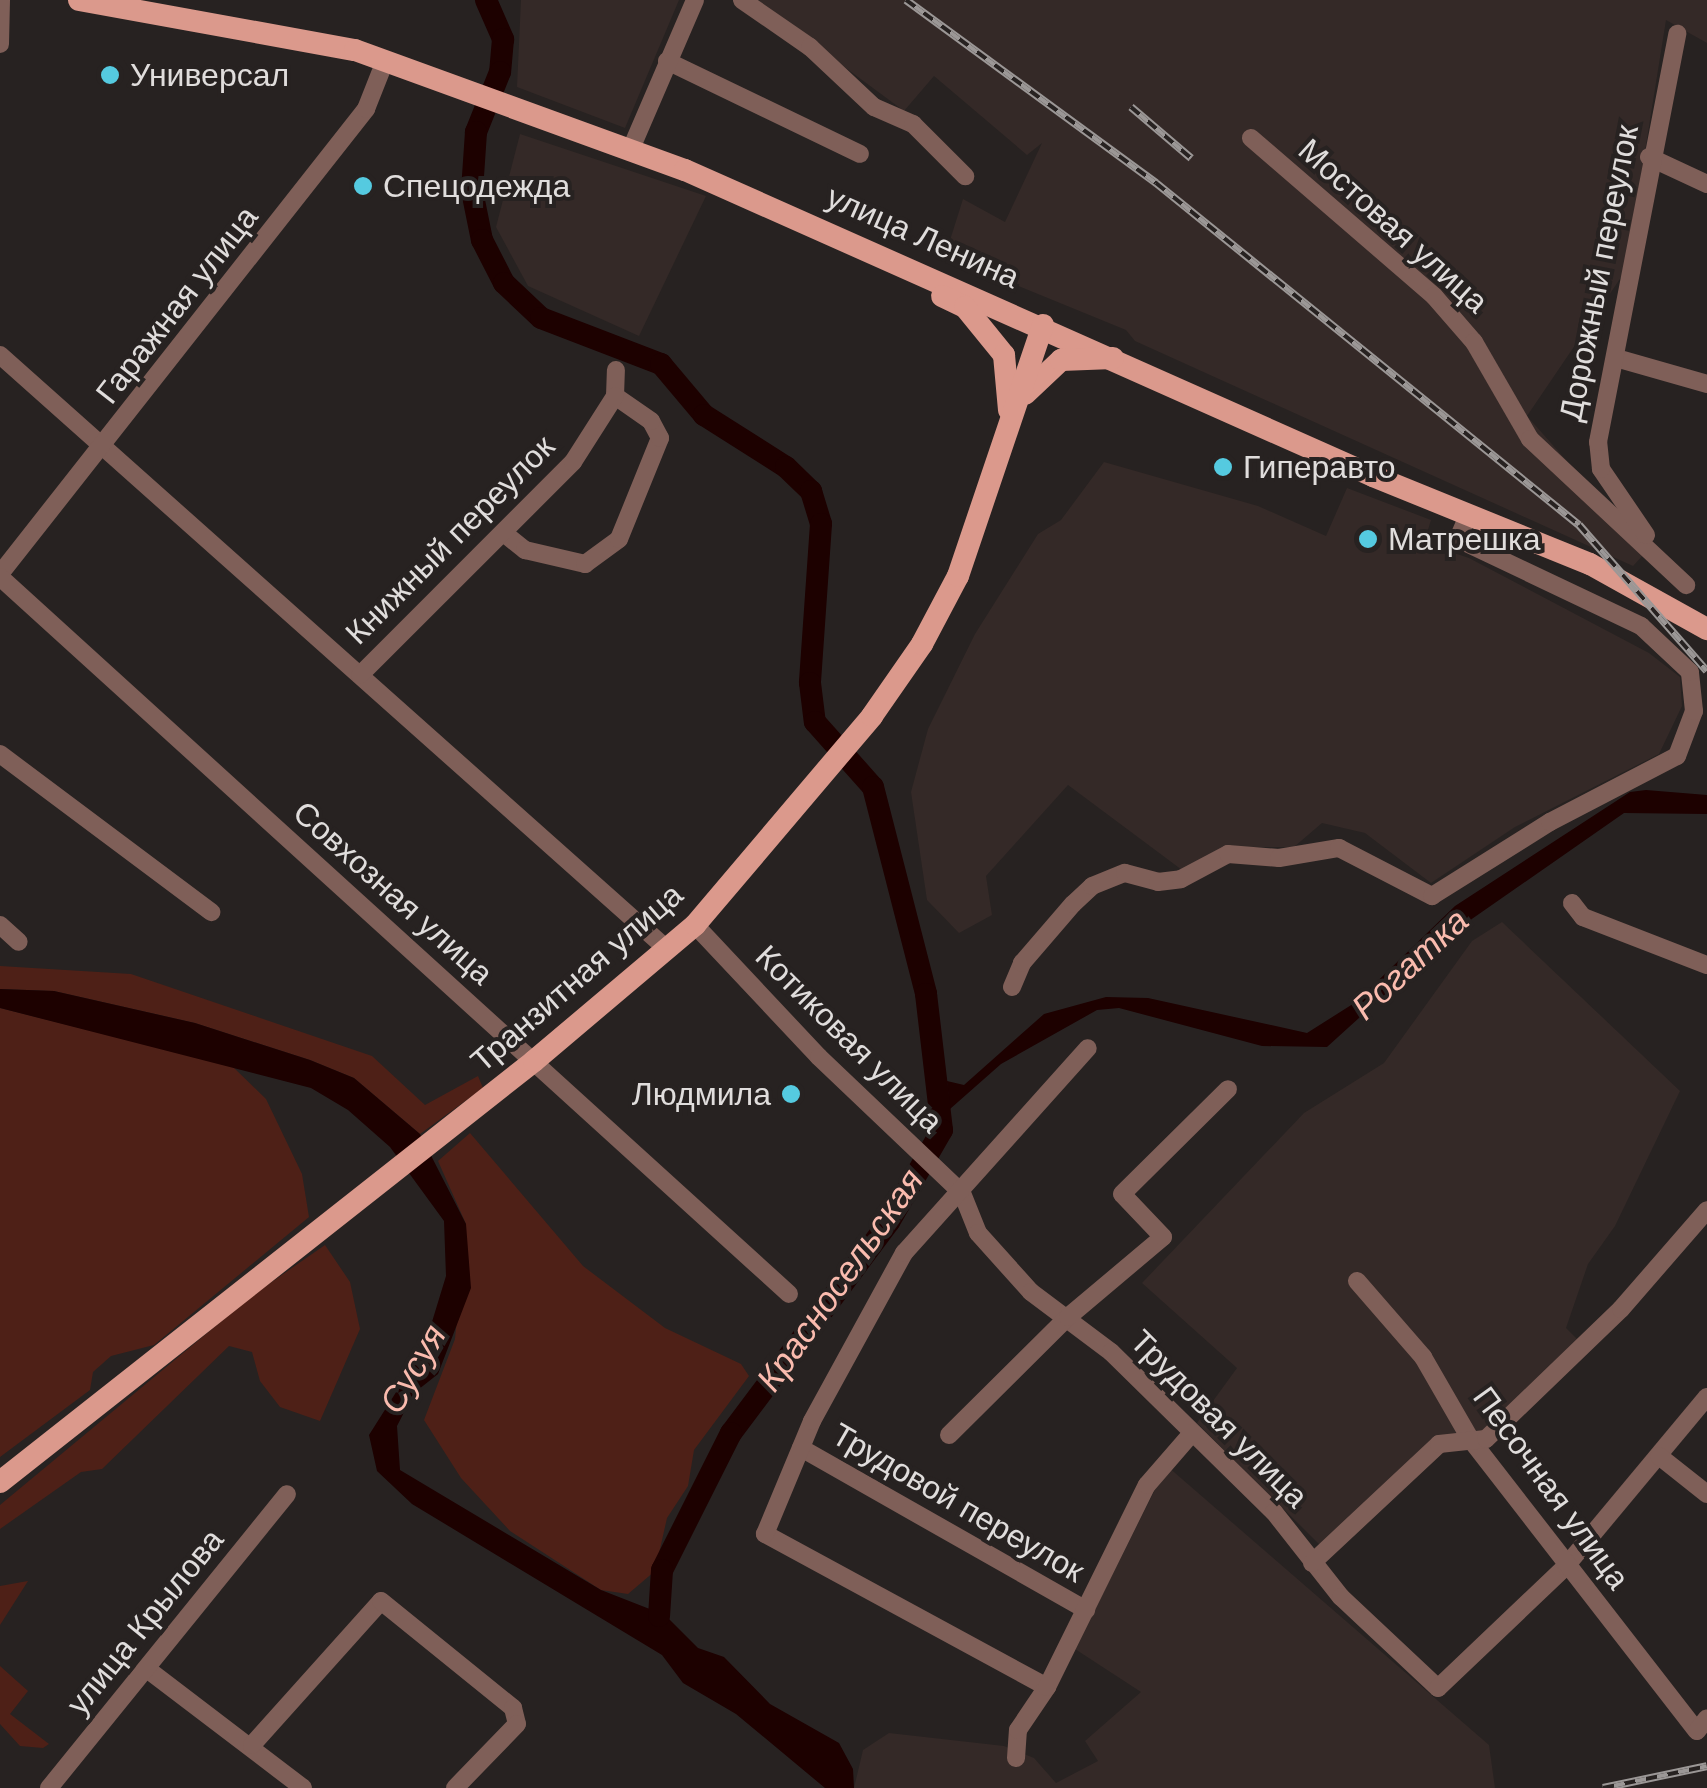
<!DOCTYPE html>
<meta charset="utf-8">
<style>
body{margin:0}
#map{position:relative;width:1707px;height:1788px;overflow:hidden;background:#272221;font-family:Helvetica,sans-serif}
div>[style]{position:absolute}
.built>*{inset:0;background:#342927}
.green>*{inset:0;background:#4e2017}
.water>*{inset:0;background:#1d0100}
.river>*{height:22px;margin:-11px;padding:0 11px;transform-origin:11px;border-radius:11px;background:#1d0100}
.minor>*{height:18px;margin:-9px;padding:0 9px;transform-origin:9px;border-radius:9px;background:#7f5f58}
.major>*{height:22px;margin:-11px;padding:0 11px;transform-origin:11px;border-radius:11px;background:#db998c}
.rail>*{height:8px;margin-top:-4px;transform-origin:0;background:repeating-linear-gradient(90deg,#272221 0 11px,#9b9796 0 22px);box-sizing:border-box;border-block:2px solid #9b9796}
.dots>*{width:28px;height:28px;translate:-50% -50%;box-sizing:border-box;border:5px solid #272221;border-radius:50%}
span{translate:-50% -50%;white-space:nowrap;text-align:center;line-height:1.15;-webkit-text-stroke:8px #272221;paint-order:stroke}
.poi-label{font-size:32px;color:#e0dddc}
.left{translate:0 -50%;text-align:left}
.right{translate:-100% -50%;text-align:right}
.street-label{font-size:32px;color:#e0dddc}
.water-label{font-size:35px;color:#fabbae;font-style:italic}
</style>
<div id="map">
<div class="built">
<div style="clip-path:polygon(521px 0,679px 0,625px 128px,517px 87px)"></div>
<div style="clip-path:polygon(754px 0,1707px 0,1707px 43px,1666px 20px,1626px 270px,1527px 416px,1647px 551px,1633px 566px,1135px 341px,1126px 330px,945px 256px,963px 199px,1005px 222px,1042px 143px,1027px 155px,934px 76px,904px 111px)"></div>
<div style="clip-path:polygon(520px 134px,706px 196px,639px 336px,528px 286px,496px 227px)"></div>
<div style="clip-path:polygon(1104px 462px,1258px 506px,1326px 536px,1347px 488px,1431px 520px,1424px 543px,1469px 558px,1649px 653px,1680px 677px,1682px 706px,1659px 754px,1515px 827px,1431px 883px,1365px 833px,1322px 823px,1294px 847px,1224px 847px,1182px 870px,1068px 785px,986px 876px,992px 915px,959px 933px,927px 900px,911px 792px,928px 729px,975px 634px,1038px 534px,1061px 520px)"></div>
<div style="clip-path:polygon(1502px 922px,1680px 1091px,1615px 1226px,1588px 1264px,1566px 1328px,1588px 1350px,1488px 1444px,1441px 1448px,1329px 1554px,1197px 1423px,1237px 1368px,1142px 1283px,1304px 1113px,1384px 1063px,1472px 941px)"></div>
<div style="clip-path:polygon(1167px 1466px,1489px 1745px,1495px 1788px,854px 1788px,863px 1750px,889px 1733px,1004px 1746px,1034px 1758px,1056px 1783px,1098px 1761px,1085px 1741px,1141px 1692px,1075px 1649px)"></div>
</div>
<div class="green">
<div style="clip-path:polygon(0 966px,131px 974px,372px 1056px,425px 1105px,478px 1076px,483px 1088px,420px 1134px,354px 1078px,310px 1060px,195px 1023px,54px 991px,0 989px)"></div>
<div style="clip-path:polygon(0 1008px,232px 1066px,266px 1099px,302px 1174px,309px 1217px,154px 1345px,111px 1356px,93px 1372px,90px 1390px,0 1457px)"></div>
<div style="clip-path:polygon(470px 1133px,583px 1266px,665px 1328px,741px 1364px,749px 1376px,694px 1450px,688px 1486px,667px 1518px,655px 1571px,628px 1594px,601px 1590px,510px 1531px,461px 1478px,424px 1420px,455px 1339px,466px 1224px,438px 1161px)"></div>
<div style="clip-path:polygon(325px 1245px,350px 1282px,360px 1329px,320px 1421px,280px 1407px,260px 1381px,252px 1352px,229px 1346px,102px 1469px,81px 1472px,0 1529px,0 1505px,253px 1295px)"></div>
<div style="clip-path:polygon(28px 1581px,0 1625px,0 1586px)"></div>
<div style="clip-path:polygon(0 1666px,28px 1691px,10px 1714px,49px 1744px,43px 1748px,20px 1746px,0 1724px)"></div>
</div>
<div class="water">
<div style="clip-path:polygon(1646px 790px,1707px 795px,1707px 814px,1624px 813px,1456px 930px,1327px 1047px,1262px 1046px,1119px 1008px,1097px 1010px,1001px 1064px,950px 1109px,947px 1081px,964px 1085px,1044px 1014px,1106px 997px,1148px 998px,1307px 1033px,1356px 1002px,1455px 906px,1630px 792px)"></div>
<div style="clip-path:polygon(0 989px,54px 991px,195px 1023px,310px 1060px,354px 1078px,420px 1134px,466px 1224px,471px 1288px,438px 1374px,414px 1393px,397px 1426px,400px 1470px,601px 1590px,665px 1615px,698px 1648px,724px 1657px,770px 1704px,839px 1743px,853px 1769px,854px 1788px,825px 1788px,736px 1714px,683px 1683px,662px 1655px,412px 1504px,377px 1471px,369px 1435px,424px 1348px,446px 1276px,444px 1221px,390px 1147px,348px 1110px,311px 1088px,0 1008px)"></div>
</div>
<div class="river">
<div style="left:486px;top:0;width:43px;rotate:66.4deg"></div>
<div style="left:503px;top:39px;width:33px;rotate:95deg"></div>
<div style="left:500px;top:72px;width:65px;rotate:111.8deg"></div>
<div style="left:476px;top:132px;width:59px;rotate:93.9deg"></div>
<div style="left:472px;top:191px;width:50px;rotate:78.5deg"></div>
<div style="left:482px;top:240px;width:48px;rotate:62.9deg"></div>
<div style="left:504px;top:283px;width:51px;rotate:43.4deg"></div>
<div style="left:541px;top:318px;width:129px;rotate:21deg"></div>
<div style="left:661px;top:364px;width:67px;rotate:49.9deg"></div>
<div style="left:704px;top:415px;width:97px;rotate:32.4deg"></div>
<div style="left:786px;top:467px;width:35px;rotate:44deg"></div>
<div style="left:811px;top:491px;width:34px;rotate:73deg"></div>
<div style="left:821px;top:524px;width:159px;rotate:94deg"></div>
<div style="left:810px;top:683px;width:39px;rotate:83deg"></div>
<div style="left:815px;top:722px;width:87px;rotate:48.3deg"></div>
<div style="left:873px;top:787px;width:214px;rotate:75.6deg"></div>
<div style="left:926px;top:994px;width:137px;rotate:83.3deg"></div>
<div style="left:942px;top:1130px;width:106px;rotate:119.9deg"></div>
<div style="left:889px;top:1222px;width:264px;rotate:126.8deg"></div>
<div style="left:731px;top:1433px;width:153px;rotate:116.7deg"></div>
<div style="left:662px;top:1570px;width:46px;rotate:93.7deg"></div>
</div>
<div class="minor">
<div style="left:742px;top:0;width:83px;rotate:34.7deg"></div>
<div style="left:810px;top:47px;width:88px;rotate:43.2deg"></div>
<div style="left:874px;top:107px;width:43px;rotate:23.6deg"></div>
<div style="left:913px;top:124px;width:74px;rotate:45deg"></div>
<div style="left:0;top:44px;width:44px;rotate:-88.7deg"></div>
<div style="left:667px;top:61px;width:214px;rotate:25.7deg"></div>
<div style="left:1251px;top:138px;width:242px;rotate:40.8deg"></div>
<div style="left:1434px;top:296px;width:61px;rotate:49deg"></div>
<div style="left:1474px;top:342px;width:112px;rotate:60deg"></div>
<div style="left:1530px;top:439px;width:214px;rotate:43.1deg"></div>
<div style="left:630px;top:151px;width:164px;rotate:-66.7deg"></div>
<div style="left:1649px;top:157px;width:64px;rotate:25deg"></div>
<div style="left:0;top:355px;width:893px;rotate:41.69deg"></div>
<div style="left:1616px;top:358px;width:95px;rotate:15.9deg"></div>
<div style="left:505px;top:534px;width:26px;rotate:39deg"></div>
<div style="left:525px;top:550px;width:62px;rotate:13.1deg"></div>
<div style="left:585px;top:564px;width:42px;rotate:-36.3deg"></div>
<div style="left:619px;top:539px;width:109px;rotate:-67.9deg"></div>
<div style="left:660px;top:438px;width:19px;rotate:-118deg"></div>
<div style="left:651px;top:421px;width:44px;rotate:-145.2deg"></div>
<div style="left:615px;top:396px;width:26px;rotate:-88deg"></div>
<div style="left:1646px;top:535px;width:80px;rotate:-124.3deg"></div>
<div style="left:1601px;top:469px;width:27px;rotate:-96deg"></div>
<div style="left:1598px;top:442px;width:416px;rotate:-79deg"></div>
<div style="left:0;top:574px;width:592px;rotate:-51.79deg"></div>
<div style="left:366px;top:109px;width:52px;rotate:-68.4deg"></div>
<div style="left:0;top:577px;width:1066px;rotate:42.26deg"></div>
<div style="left:360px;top:675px;width:301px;rotate:-45deg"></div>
<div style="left:573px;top:462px;width:78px;rotate:-57.5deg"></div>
<div style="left:0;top:754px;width:264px;rotate:36.8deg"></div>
<div style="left:1572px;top:903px;width:18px;rotate:52deg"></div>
<div style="left:1583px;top:917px;width:133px;rotate:21.2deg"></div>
<div style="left:0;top:925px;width:25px;rotate:42deg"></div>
<div style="left:695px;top:925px;width:181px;rotate:46.8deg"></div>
<div style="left:819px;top:1057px;width:197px;rotate:43.6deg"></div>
<div style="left:962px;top:1193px;width:43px;rotate:68.2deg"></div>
<div style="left:978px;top:1233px;width:79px;rotate:48.1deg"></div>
<div style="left:1031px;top:1292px;width:100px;rotate:36.9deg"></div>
<div style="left:1111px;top:1352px;width:228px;rotate:44.5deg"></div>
<div style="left:1274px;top:1512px;width:108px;rotate:51.8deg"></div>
<div style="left:1341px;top:1597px;width:133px;rotate:43.2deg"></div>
<div style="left:1438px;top:1688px;width:177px;rotate:-43.6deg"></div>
<div style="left:1566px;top:1566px;width:220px;rotate:-50.2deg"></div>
<div style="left:1012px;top:987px;width:26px;rotate:-67deg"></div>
<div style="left:1022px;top:963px;width:78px;rotate:-49.2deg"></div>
<div style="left:1073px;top:904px;width:26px;rotate:-43deg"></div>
<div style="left:1092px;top:886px;width:35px;rotate:-22deg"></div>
<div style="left:1125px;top:873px;width:34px;rotate:15deg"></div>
<div style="left:1158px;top:882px;width:23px;rotate:-7deg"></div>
<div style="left:1181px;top:879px;width:53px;rotate:-28deg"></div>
<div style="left:1228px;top:854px;width:51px;rotate:4.5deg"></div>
<div style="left:1279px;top:858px;width:61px;rotate:-9.5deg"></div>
<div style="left:1339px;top:848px;width:105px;rotate:27.3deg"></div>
<div style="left:1432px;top:896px;width:139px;rotate:-32.1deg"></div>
<div style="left:1550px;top:822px;width:143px;rotate:-27.5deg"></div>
<div style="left:1677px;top:756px;width:48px;rotate:-69.3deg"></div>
<div style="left:1694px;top:711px;width:39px;rotate:-96deg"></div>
<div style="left:1690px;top:672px;width:67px;rotate:-136.8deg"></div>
<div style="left:1641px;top:626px;width:203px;rotate:-154.6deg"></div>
<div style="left:1458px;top:539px;width:25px;rotate:-67deg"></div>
<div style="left:1357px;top:1281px;width:101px;rotate:49deg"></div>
<div style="left:1423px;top:1357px;width:96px;rotate:60deg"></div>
<div style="left:1471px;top:1440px;width:368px;rotate:52.2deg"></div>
<div style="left:1697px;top:1731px;width:16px;rotate:-52deg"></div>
<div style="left:949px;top:1435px;width:168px;rotate:-44.8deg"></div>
<div style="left:1068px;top:1317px;width:124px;rotate:-40.1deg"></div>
<div style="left:1163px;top:1237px;width:59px;rotate:-133.6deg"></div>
<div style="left:1122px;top:1194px;width:149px;rotate:-44.7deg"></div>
<div style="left:801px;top:1448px;width:328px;rotate:29.6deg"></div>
<div style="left:1659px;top:1456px;width:61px;rotate:38.4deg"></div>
<div style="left:1312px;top:1563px;width:174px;rotate:-43.1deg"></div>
<div style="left:1439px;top:1444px;width:47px;rotate:-6.1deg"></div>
<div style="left:1486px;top:1439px;width:187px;rotate:-43.9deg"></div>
<div style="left:1621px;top:1309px;width:131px;rotate:-49deg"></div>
<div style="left:147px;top:1669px;width:196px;rotate:37.3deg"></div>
<div style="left:1047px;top:1687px;width:321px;rotate:-151.5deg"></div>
<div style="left:765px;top:1534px;width:122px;rotate:-67.4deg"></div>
<div style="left:812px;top:1421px;width:192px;rotate:-61.3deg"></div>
<div style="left:904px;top:1253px;width:275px;rotate:-48.1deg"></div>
<div style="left:252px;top:1745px;width:193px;rotate:-48.1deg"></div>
<div style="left:381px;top:1601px;width:170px;rotate:39deg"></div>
<div style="left:513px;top:1708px;width:16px;rotate:76deg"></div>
<div style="left:517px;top:1724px;width:89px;rotate:134.1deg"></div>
<div style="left:1016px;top:1758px;width:28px;rotate:-86deg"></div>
<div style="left:1018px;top:1730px;width:52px;rotate:-56deg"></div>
<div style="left:1047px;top:1687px;width:225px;rotate:-63.7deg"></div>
<div style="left:1147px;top:1485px;width:69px;rotate:-49.1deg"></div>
<div style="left:49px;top:1788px;width:378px;rotate:-51deg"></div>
</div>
<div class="major">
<div style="left:79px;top:0;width:280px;rotate:10.3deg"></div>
<div style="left:355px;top:50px;width:351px;rotate:20deg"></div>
<div style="left:685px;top:170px;width:753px;rotate:23.98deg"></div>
<div style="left:1373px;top:476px;width:234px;rotate:22.1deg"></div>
<div style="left:1590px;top:564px;width:134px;rotate:29.1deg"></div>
<div style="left:942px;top:296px;width:25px;rotate:26deg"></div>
<div style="left:965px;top:307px;width:62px;rotate:50.9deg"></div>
<div style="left:1004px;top:355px;width:55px;rotate:84.8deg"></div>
<div style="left:1025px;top:394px;width:50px;rotate:-43.4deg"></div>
<div style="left:1061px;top:360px;width:52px;rotate:-2.2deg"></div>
<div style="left:0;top:1482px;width:680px;rotate:-38.25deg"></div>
<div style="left:534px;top:1061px;width:211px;rotate:-40.2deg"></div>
<div style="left:695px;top:925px;width:274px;rotate:-49.7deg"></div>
<div style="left:872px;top:716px;width:88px;rotate:-55.2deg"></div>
<div style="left:922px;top:644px;width:77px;rotate:-62.1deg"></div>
<div style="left:958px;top:576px;width:265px;rotate:-71.3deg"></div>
</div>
<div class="rail">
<div style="left:906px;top:0;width:310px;rotate:36.2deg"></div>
<div style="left:1156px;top:183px;width:544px;rotate:38.96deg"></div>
<div style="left:1579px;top:525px;width:194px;rotate:48.8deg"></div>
<div style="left:1131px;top:107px;width:79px;rotate:40.4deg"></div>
<div style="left:1603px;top:1788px;width:106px;rotate:-11.9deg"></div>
</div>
<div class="dots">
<div style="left:110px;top:75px;background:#55cae0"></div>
<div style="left:363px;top:186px;background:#55cae0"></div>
<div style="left:1223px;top:467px;background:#55cae0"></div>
<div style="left:1368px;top:539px;background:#55cae0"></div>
<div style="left:791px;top:1094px;background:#55cae0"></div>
</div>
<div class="poi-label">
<span class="left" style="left:130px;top:75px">Универсал</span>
<span class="left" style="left:383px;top:186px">Спецодежда</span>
<span class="left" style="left:1243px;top:467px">Гиперавто</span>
<span class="left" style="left:1388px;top:539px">Матрешка</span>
<span class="right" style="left:771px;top:1094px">Людмила</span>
</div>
<div class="street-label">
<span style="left:1393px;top:226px;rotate:42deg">Мостовая улица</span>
<span style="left:923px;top:237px;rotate:24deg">улица Ленина</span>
<span style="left:1599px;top:273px;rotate:-79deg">Дорожный переулок</span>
<span style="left:177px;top:305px;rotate:-52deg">Гаражная улица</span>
<span style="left:450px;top:540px;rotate:-45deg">Книжный переулок</span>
<span style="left:393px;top:893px;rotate:42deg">Совхозная улица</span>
<span style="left:577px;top:978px;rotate:-41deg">Транзитная улица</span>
<span style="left:849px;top:1039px;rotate:45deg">Котиковая улица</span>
<span style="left:1219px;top:1419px;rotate:45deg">Трудовая улица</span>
<span style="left:1551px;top:1488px;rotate:54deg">Песочная улица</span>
<span style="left:958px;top:1503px;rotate:30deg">Трудовой переулок</span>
<span style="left:145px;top:1622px;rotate:-51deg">улица Крылова</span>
</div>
<div class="water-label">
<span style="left:1410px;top:964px;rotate:-43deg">Рогатка</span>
<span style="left:840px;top:1280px;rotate:-55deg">Красносельская</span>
<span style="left:413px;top:1369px;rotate:-60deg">Сусуя</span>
</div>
</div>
